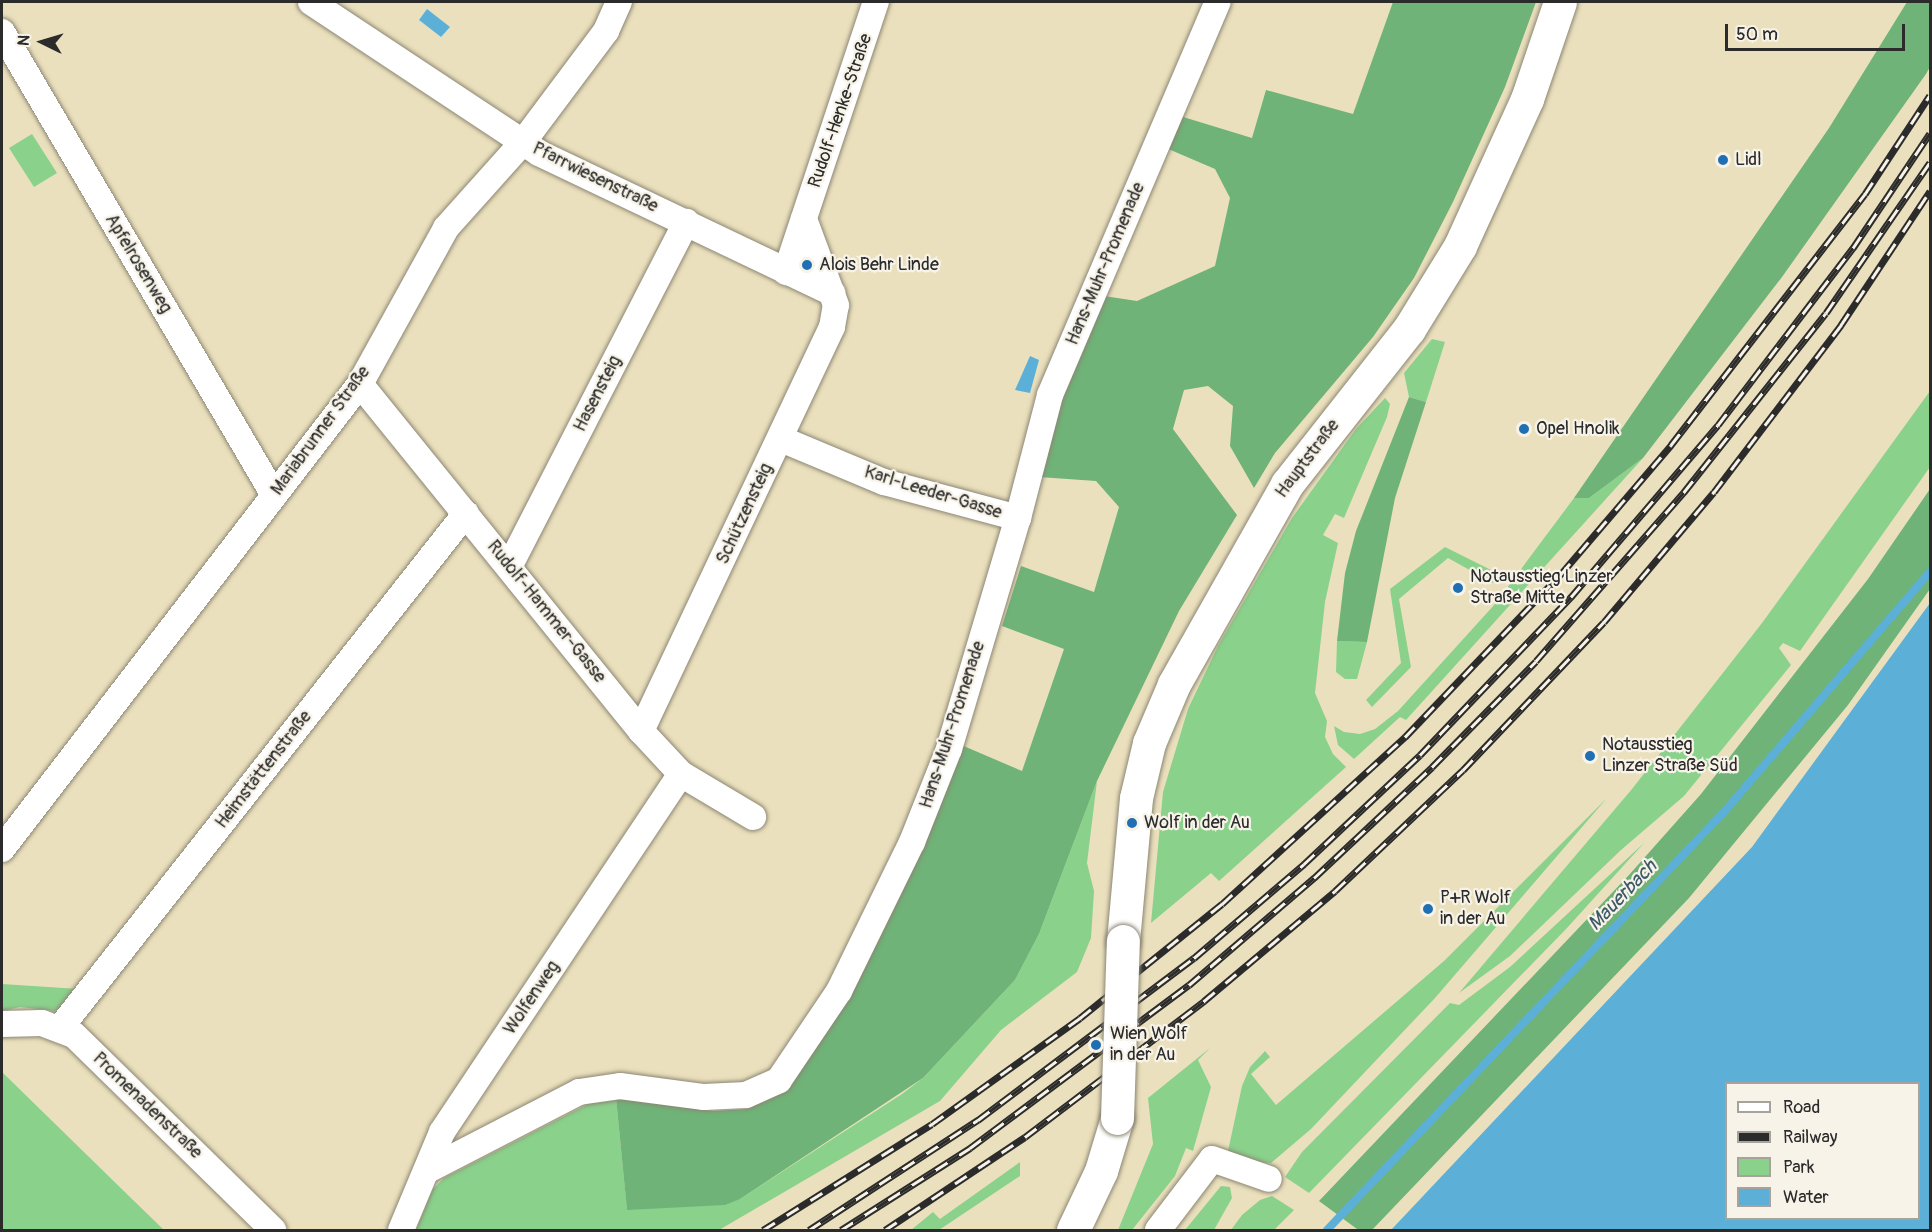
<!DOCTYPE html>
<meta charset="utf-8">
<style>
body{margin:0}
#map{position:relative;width:1932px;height:1232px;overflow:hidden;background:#ebe0bd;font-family:Pangolin,sans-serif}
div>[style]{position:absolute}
.green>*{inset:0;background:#8ad18c}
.forest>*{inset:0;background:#6fb378}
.water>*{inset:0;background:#5cb0d8}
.stream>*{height:8px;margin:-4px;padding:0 4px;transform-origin:4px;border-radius:4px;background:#5cb0d8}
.roads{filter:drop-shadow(0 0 2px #8b8674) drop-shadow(0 0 2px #8b8674)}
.minor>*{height:26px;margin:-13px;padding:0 13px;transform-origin:13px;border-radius:13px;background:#fff}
.secondary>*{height:33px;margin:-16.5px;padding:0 16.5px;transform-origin:16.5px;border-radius:16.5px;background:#fff}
.rail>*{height:7px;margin-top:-3.5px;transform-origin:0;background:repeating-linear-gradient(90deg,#f7f3e8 0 14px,#2b2b2b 0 28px);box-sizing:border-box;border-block:2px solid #2b2b2b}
.bridges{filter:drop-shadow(0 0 2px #8b8674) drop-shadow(0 0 2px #8b8674)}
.secondary-bridge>*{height:33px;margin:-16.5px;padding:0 16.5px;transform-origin:16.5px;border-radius:16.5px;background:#fff}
.dots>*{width:16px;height:16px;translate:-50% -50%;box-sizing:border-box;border:3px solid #f7f3e8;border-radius:50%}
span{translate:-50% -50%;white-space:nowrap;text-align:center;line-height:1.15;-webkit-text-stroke:4.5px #f7f3e8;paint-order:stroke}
.street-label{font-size:18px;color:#2b2b2b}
.poi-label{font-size:18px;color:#2b2b2b}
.left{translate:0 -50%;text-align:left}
.water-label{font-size:20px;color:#3c5a68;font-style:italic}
.frame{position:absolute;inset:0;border:3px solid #2b2b2b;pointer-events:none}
.legend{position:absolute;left:1725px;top:1082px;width:195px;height:138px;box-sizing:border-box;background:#f7f3e8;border:2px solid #a5a39c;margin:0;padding:8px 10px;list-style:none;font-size:18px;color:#2b2b2b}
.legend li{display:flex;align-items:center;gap:12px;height:30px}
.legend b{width:30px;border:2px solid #a5a39c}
.north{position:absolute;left:12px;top:12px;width:60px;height:60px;-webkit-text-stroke:4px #f7f3e8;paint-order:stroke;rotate:275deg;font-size:16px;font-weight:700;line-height:24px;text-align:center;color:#2b2b2b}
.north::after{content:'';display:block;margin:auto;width:21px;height:27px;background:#2b2b2b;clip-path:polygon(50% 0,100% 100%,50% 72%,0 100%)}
.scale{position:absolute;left:1725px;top:24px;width:180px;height:27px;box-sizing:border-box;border:3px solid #2b2b2b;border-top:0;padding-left:8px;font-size:18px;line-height:21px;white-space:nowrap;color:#2b2b2b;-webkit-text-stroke:4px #f7f3e8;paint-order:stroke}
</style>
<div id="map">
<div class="green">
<div style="clip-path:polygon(32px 134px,57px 173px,34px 187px,9px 148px)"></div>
<div style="clip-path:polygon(1432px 339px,1445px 342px,1426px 402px,1409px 397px,1404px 373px)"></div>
<div style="clip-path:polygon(1930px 391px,1930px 467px,1800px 651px,1783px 643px,1779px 648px,1791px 665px,1684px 796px,1621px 850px,1510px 956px,1459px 993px,1632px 789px,1762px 623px)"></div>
<div style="clip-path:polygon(1385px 398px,1390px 404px,1387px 417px,1344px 518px,1335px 514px,1323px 535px,1338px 543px,1325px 602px,1315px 693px,1327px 721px,1325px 737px,1333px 754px,1346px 767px,1219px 881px,1211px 873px,1151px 923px,1163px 792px,1188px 709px,1218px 646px,1292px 518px,1356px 429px)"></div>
<div style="clip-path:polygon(1643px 458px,1406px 720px,1400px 717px,1354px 759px,1338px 745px,1334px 726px,1344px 732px,1360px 734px,1375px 729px,1398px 711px,1495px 604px,1574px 498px,1589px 498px)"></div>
<div style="clip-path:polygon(1445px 547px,1501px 575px,1493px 583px,1448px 558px,1399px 599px,1411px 667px,1372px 707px,1366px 700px,1401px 663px,1390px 589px)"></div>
<div style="clip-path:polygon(1337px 641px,1367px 642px,1357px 679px,1345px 679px,1336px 672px)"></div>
<div style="clip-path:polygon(1097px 781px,1087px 863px,1094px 891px,1091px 938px,1077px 972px,1001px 1030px,940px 1101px,719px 1230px,416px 1230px,432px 1190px,444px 1178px,596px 1100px,616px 1098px,627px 1209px,740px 1199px,902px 1094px,923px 1078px,1015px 980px,1039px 934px)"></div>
<div style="clip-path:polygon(1607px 798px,1435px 998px,1311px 1129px,1271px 1163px,1253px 1162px,1228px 1151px,1242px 1086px,1250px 1067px,1265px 1051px,1270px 1057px,1251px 1074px,1276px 1105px,1444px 961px)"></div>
<div style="clip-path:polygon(1644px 843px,1567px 928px,1309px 1193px,1285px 1177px,1302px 1152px,1450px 1003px,1459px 1005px,1510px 967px)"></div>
<div style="clip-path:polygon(2px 984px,79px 989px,62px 1008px,54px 1011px,20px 1007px,2px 1011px)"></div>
<div style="clip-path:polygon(1210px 1048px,1198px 1060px,1211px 1087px,1193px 1151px,1186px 1148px,1175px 1176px,1132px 1230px,1118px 1230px,1153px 1144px,1148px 1098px)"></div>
<div style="clip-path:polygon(2px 1072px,132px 1199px,164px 1230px,2px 1230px)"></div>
<div style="clip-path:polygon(1020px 1162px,1020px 1176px,939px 1230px,911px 1230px,933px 1212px,940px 1219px)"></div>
<div style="clip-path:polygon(1221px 1186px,1230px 1187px,1232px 1198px,1214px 1230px,1185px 1230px)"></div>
<div style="clip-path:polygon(1272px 1196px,1294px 1210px,1274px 1230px,1231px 1230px,1242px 1215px,1260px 1200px)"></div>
</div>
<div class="forest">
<div style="clip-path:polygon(1393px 2px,1536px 2px,1505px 87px,1453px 202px,1414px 278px,1373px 337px,1275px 453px,1254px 488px,1230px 446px,1233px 406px,1208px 386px,1184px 390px,1173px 429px,1237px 515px,1179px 611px,1097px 781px,1039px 934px,1015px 980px,923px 1078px,740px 1199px,725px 1205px,627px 1210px,616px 1098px,713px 1111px,747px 1109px,787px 1090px,849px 995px,959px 744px,1022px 771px,1064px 649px,1002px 626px,1021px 566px,1094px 592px,1119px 507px,1096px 481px,1039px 477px,1054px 405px,1104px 296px,1137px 301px,1215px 266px,1230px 198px,1215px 169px,1166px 148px,1180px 116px,1252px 138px,1266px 90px,1353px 114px)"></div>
<div style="clip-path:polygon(1907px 2px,1930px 2px,1930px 67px,1926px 74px,1782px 277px,1643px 458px,1589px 498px,1574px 498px,1829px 128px)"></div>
<div style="clip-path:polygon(1409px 397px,1426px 402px,1395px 498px,1367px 642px,1337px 641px,1345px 573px,1356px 531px)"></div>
<div style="clip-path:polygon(1930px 489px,1930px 589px,1848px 705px,1689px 898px,1372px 1230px,1357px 1229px,1319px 1201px,1629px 875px,1701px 794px,1868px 579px)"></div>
</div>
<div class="water">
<div style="clip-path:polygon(427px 9px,450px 27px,441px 37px,419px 20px)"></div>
<div style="clip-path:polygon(1030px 356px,1039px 360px,1030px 393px,1015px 390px)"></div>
<div style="clip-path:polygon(evenodd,1930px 603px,1930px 1230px,1391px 1230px,1752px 847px,1930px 603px,1726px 1084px,1918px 1084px,1918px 1218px,1726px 1218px,1726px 1084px)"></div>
</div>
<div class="stream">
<div style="left:1327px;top:1230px;width:576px;rotate:-46.48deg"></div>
<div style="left:1724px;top:812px;width:316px;rotate:-49.4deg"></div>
</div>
<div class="roads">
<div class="minor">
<div style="left:311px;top:2px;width:273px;rotate:33.5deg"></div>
<div style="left:539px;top:153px;width:325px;rotate:25.5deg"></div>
<div style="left:2px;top:32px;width:537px;rotate:59.57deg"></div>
<div style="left:786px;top:272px;width:285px;rotate:-71.6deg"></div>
<div style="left:360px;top:384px;width:447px;rotate:51deg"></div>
<div style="left:641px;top:731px;width:59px;rotate:47.1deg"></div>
<div style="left:681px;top:774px;width:84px;rotate:30.8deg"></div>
<div style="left:781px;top:439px;width:112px;rotate:22.7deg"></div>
<div style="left:884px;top:482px;width:139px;rotate:15deg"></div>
<div style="left:510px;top:565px;width:386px;rotate:-62.8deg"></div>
<div style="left:641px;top:731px;width:447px;rotate:-64.7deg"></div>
<div style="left:832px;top:327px;width:22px;rotate:-80deg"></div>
<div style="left:836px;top:305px;width:92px;rotate:-110.4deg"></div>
<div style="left:2px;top:849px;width:587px;rotate:-52.41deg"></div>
<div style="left:360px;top:384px;width:178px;rotate:-61.1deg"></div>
<div style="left:446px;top:228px;width:115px;rotate:-48.2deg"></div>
<div style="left:523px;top:142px;width:139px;rotate:-53.2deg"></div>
<div style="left:606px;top:31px;width:32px;rotate:-66deg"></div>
<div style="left:2px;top:1024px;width:40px;rotate:-1.4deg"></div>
<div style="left:42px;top:1023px;width:34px;rotate:21deg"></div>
<div style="left:74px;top:1035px;width:279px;rotate:44.4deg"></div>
<div style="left:61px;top:1027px;width:654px;rotate:-51.76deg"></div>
<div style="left:428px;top:1170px;width:170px;rotate:-27.3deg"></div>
<div style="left:579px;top:1092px;width:41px;rotate:-8.3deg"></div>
<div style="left:620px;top:1086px;width:85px;rotate:7.5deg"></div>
<div style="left:704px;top:1097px;width:42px;rotate:-2.7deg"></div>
<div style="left:746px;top:1095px;width:36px;rotate:-24deg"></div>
<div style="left:779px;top:1080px;width:107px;rotate:-56deg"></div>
<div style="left:839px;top:991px;width:166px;rotate:-63.9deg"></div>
<div style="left:912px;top:842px;width:100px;rotate:-68.3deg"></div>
<div style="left:949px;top:749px;width:241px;rotate:-73.4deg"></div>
<div style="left:1018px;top:518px;width:127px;rotate:-75.4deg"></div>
<div style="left:1050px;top:395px;width:427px;rotate:-66.9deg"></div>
<div style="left:401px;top:1230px;width:106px;rotate:-67.3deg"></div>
<div style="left:442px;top:1132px;width:430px;rotate:-56.3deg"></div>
<div style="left:1158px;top:1230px;width:89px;rotate:-52.7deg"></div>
<div style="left:1212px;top:1159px;width:60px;rotate:19.3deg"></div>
</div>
<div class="secondary">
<div style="left:1123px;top:941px;width:144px;rotate:-84.8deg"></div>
<div style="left:1136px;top:798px;width:57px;rotate:-76.7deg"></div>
<div style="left:1149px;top:743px;width:64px;rotate:-67deg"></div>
<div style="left:1174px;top:684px;width:230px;rotate:-60.5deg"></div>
<div style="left:1287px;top:484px;width:197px;rotate:-51.8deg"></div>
<div style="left:1409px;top:329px;width:97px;rotate:-58.4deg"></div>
<div style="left:1460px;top:246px;width:162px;rotate:-65.5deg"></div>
<div style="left:1527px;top:99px;width:102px;rotate:-71.2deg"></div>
<div style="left:1073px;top:1230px;width:65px;rotate:-64.6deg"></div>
<div style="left:1101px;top:1171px;width:55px;rotate:-73.2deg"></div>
</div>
</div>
<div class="rail">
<div style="left:763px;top:1230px;width:199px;rotate:-32.1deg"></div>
<div style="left:932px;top:1124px;width:182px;rotate:-35.6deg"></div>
<div style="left:1080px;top:1018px;width:182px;rotate:-38.8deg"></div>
<div style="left:1222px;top:904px;width:248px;rotate:-42.4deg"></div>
<div style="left:1405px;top:737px;width:226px;rotate:-46.3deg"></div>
<div style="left:1561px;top:574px;width:170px;rotate:-49.5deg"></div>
<div style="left:1671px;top:445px;width:317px;rotate:-52.3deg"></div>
<div style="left:1865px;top:194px;width:118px;rotate:-56.7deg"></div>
<div style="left:809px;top:1230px;width:202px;rotate:-33.1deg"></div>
<div style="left:978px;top:1120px;width:270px;rotate:-36.9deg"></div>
<div style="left:1194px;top:958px;width:145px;rotate:-40.5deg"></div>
<div style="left:1304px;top:864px;width:159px;rotate:-43.2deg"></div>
<div style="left:1420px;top:755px;width:219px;rotate:-46.3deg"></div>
<div style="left:1571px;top:597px;width:226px;rotate:-49.5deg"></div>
<div style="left:1718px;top:425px;width:223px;rotate:-52.7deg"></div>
<div style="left:1853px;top:248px;width:138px;rotate:-56.2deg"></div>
<div style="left:841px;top:1230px;width:153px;rotate:-32.4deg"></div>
<div style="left:970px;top:1148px;width:273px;rotate:-36.7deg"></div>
<div style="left:1189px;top:985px;width:165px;rotate:-40.6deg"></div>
<div style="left:1314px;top:878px;width:162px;rotate:-43.2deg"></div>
<div style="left:1432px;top:767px;width:148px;rotate:-45.5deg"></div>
<div style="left:1536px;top:661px;width:225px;rotate:-48.8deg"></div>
<div style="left:1684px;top:492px;width:228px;rotate:-51.6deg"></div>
<div style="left:1826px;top:313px;width:183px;rotate:-55.4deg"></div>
<div style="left:885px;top:1230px;width:168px;rotate:-33.6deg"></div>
<div style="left:1025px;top:1137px;width:225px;rotate:-37.2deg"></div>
<div style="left:1204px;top:1001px;width:171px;rotate:-40deg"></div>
<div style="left:1335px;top:891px;width:176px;rotate:-43.4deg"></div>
<div style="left:1463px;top:770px;width:204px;rotate:-46.4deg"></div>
<div style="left:1604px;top:622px;width:170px;rotate:-49.8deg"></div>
<div style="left:1714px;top:492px;width:210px;rotate:-52.7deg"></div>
<div style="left:1841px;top:325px;width:161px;rotate:-56.4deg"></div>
</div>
<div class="bridges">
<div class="secondary-bridge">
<div style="left:1117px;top:1118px;width:177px;rotate:-88.1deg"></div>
</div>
</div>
<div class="dots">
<div style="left:1723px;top:160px;background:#1f6fb2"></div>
<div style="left:807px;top:265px;background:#1f6fb2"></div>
<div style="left:1524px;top:429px;background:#1f6fb2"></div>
<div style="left:1458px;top:588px;background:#1f6fb2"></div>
<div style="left:1590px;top:756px;background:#1f6fb2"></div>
<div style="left:1132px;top:823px;background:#1f6fb2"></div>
<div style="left:1428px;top:909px;background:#1f6fb2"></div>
<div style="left:1096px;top:1045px;background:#1f6fb2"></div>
</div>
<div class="street-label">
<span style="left:841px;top:111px;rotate:-71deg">Rudolf-Henke-Straße</span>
<span style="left:595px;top:178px;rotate:26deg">Pfarrwiesenstraße</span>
<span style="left:138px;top:264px;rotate:59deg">Apfelrosenweg</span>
<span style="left:1106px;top:264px;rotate:-67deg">Hans-Muhr-Promenade</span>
<span style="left:598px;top:394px;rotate:-63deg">Hasensteig</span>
<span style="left:321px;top:431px;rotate:-54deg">Mariabrunner Straße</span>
<span style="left:1308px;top:459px;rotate:-53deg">Hauptstraße</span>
<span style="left:933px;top:493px;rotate:17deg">Karl-Leeder-Gasse</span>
<span style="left:745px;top:514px;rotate:-65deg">Schützensteig</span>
<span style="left:546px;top:612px;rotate:51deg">Rudolf-Hammer-Gasse</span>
<span style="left:953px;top:725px;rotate:-72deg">Hans-Muhr-Promenade</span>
<span style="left:264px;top:770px;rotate:-52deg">Heimstättenstraße</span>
<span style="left:532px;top:998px;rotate:-56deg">Wolfenweg</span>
<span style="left:147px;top:1106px;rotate:44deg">Promenadenstraße</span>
</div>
<div class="poi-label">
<span class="left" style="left:1735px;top:160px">Lidl</span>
<span class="left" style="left:819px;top:265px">Alois Behr Linde</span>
<span class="left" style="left:1536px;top:429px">Opel Hnolik</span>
<span class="left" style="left:1470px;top:588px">Notausstieg Linzer<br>Straße Mitte</span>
<span class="left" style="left:1602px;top:756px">Notausstieg<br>Linzer Straße Süd</span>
<span class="left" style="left:1144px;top:823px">Wolf in der Au</span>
<span class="left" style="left:1440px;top:909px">P+R Wolf<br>in der Au</span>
<span class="left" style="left:1110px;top:1045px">Wien Wolf<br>in der Au</span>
</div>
<div class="water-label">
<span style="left:1622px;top:895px;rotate:-46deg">Mauerbach</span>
</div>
<div class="frame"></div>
<ul class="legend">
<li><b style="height:8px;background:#fff"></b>Road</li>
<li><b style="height:8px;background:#2b2b2b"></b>Railway</li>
<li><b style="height:16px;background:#8ad18c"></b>Park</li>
<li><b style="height:16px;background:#5cb0d8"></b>Water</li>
</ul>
<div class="north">N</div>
<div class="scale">50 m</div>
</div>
